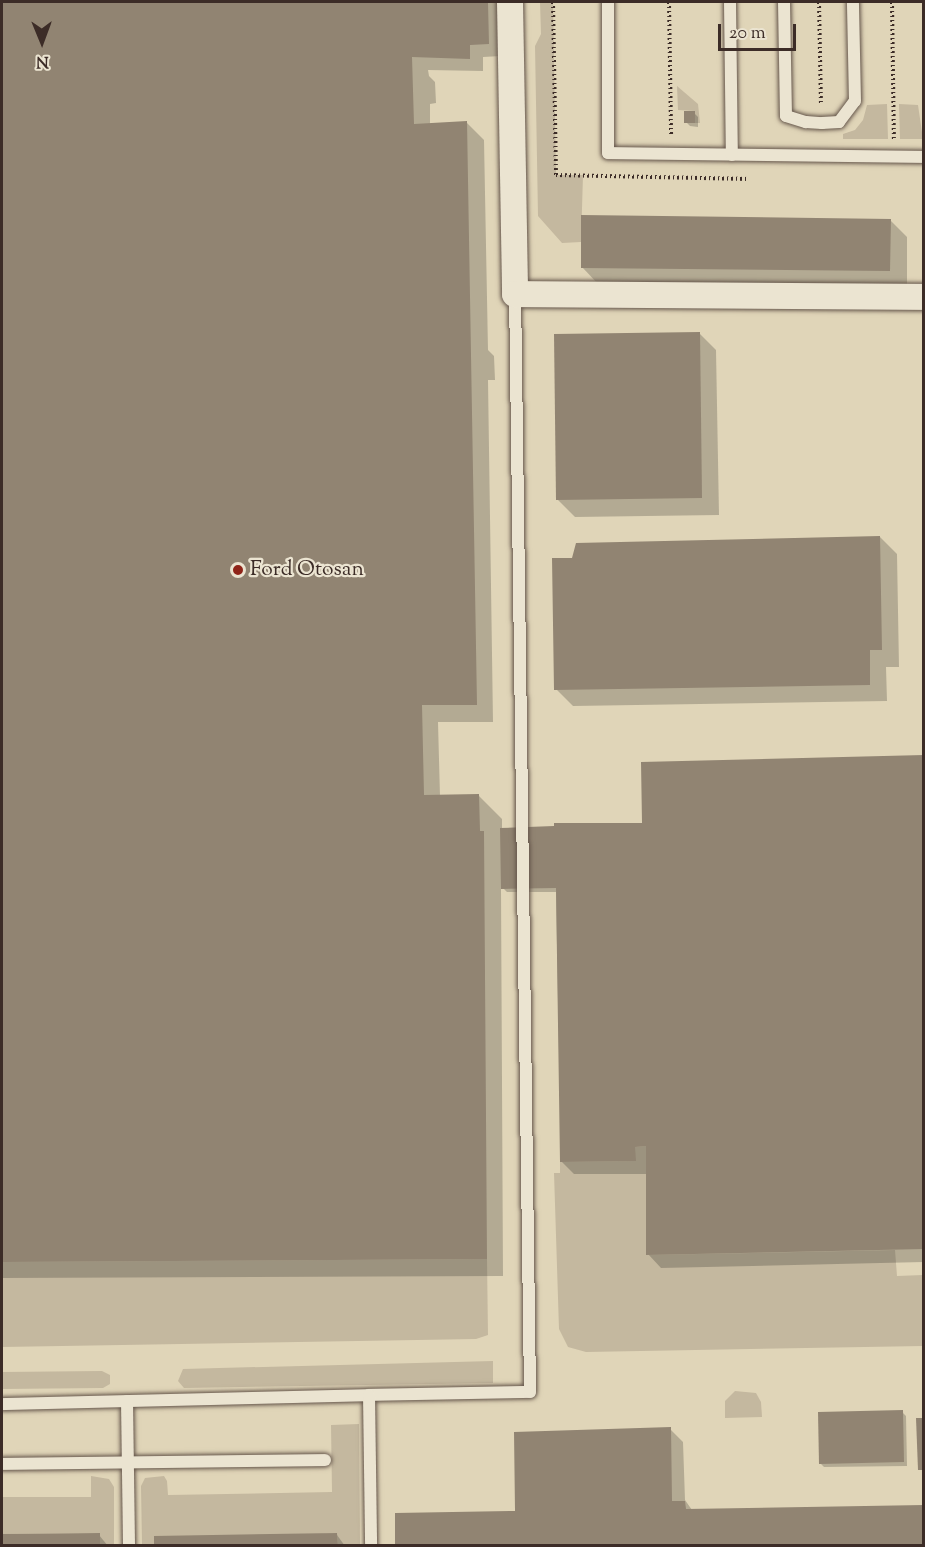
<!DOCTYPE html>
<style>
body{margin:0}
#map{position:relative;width:925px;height:1547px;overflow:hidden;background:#e0d5b8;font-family:"Sorts Mill Goudy",serif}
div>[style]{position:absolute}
.green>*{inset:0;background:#c4b89f}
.shadow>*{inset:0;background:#0003}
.building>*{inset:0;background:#918472}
.path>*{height:4px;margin-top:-2px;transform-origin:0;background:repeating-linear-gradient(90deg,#3c2c27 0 1.5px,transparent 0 4.5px)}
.roads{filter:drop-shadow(0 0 2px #65564b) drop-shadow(0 0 2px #65564b)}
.lane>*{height:12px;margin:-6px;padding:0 6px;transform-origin:6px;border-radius:6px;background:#ebe4d1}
.street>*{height:26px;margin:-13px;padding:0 13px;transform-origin:13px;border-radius:13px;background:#ebe4d1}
.dots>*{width:16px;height:16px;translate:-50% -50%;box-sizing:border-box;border:3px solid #ebe4d1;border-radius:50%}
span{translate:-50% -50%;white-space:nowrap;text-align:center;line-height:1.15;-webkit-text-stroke:4.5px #ebe4d1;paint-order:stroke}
.poi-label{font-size:21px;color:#3c2c27}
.left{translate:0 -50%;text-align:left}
.frame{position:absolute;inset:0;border:3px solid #3c2c27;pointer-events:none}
.north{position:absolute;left:12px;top:12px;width:60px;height:60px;-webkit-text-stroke:4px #ebe4d1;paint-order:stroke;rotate:179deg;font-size:16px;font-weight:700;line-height:24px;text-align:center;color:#3c2c27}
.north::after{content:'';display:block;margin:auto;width:21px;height:27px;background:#3c2c27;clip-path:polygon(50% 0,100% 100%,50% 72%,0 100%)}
.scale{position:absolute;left:718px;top:24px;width:78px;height:27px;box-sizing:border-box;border:3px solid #3c2c27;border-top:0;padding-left:8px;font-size:18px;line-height:21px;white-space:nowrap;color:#3c2c27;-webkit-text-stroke:4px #ebe4d1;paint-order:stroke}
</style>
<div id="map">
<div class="green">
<div style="clip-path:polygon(540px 2px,553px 2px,556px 175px,583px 175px,581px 242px,562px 243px,538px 216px,535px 46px,541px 34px)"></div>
<div style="clip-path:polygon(677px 86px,698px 104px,700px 123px,695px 123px,694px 111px,678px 110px)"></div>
<div style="clip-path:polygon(887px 104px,888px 139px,843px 139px,843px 134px,855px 130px,863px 120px,867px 105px)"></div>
<div style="clip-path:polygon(899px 104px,918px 105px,923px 139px,900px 139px)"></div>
<div style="clip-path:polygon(646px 1146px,647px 1255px,895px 1250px,897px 1276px,923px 1275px,923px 1346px,586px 1352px,568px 1347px,559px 1329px,554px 1173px,560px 1173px,560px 1162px,635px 1161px,635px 1147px)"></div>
<div style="clip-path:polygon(487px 1259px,488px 1335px,476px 1339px,2px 1347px,2px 1262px)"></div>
<div style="clip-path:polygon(493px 1361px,493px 1383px,184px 1388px,178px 1381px,183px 1369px)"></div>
<div style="clip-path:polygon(102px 1371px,110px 1375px,110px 1384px,103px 1388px,2px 1389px,2px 1372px)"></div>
<div style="clip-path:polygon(735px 1391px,756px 1393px,761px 1402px,762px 1417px,725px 1418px,725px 1401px)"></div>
<div style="clip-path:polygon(359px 1424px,360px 1545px,338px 1545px,337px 1533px,142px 1545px,141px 1486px,145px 1478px,164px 1476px,167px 1481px,168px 1495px,332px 1492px,331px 1425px)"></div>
<div style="clip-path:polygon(91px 1476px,109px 1479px,114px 1487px,114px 1545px,100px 1545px,99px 1533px,2px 1534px,2px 1497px,91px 1497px)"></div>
</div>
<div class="shadow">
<div style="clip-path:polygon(2px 2px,500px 2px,501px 56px,483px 57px,483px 71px,428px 70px,429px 76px,435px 82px,436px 103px,430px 104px,430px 125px,467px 123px,484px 140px,488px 350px,494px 356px,495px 380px,488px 380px,493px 722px,438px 722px,440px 796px,478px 795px,502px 819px,502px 829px,643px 824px,924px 757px,924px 1262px,661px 1268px,648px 1254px,647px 1174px,574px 1174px,561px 1161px,556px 892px,507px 892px,501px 886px,503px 1276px,2px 1278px)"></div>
<div style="clip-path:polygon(694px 113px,698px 117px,698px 127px,690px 126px,686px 122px)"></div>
<div style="clip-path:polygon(890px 220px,907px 237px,907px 288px,599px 285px,582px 267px)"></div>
<div style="clip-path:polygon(699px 333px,716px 350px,719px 515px,575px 517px,558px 500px)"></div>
<div style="clip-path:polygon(880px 537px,897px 554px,899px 667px,886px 667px,887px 701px,573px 706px,556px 689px)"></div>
<div style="clip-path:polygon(902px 1412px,906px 1416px,907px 1466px,824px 1467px,820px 1463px)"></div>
<div style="clip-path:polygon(670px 1429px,683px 1442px,685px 1500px,692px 1510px,517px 1512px)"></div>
<div style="clip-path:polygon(99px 1535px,108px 1546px,2px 1546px,2px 1536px)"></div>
<div style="clip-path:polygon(337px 1535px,345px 1546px,156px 1546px)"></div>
</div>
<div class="building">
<div style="clip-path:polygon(2px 2px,488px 2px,489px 44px,470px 45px,470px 59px,412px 57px,414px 124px,467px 121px,477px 705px,422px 705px,424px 795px,479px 794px,480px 831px,484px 831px,487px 1259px,2px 1262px)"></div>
<div style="clip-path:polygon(684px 111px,695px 111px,695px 123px,684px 123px)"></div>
<div style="clip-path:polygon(581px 215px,891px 219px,890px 271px,581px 268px)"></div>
<div style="clip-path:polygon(700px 332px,702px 498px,556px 500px,554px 334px)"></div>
<div style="clip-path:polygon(880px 536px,882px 650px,870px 650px,870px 685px,554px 690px,552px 558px,572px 558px,576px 543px)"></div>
<div style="clip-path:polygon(924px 755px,924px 1249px,646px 1255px,646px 1146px,635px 1147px,636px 1161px,560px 1162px,556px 888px,501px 889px,500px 828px,554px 826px,554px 823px,642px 823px,641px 762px)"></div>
<div style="clip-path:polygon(903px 1410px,904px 1462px,819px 1464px,818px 1412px)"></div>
<div style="clip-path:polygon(916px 1418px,924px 1418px,924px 1470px,918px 1470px)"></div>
<div style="clip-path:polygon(671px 1427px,672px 1501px,685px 1501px,686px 1509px,924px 1505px,924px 1546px,395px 1546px,395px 1513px,515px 1511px,514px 1432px)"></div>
<div style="clip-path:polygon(100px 1533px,100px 1546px,2px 1546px,2px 1534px)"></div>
<div style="clip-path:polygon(337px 1533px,338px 1546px,154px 1546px,154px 1536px)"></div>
</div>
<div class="path">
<div style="left:553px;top:2px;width:173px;rotate:89deg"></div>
<div style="left:556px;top:175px;width:193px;rotate:1.2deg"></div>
<div style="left:669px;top:2px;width:134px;rotate:89.1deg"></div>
<div style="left:819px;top:2px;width:102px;rotate:88.9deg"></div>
<div style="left:892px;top:2px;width:137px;rotate:89.2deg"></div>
</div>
<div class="roads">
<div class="lane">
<div style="left:608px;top:2px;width:151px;rotate:90deg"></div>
<div style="left:608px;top:153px;width:316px;rotate:0.7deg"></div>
<div style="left:730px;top:2px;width:153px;rotate:89.3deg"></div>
<div style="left:784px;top:2px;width:114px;rotate:89deg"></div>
<div style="left:786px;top:116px;width:21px;rotate:17deg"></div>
<div style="left:806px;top:122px;width:16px;rotate:4deg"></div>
<div style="left:822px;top:123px;width:17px;rotate:-3deg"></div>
<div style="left:839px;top:122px;width:26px;rotate:-53deg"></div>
<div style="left:855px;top:101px;width:99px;rotate:-91.2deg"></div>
<div style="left:369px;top:1395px;width:161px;rotate:-1.1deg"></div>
<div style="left:530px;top:1392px;width:1098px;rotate:-90.78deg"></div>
<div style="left:127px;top:1401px;width:145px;rotate:89.2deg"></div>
<div style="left:2px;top:1404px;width:367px;rotate:-1.4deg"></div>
<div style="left:369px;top:1395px;width:151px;rotate:89.2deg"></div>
<div style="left:2px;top:1464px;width:323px;rotate:-0.7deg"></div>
</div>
<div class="street">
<div style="left:510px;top:2px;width:292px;rotate:89deg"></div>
<div style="left:515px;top:294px;width:409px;rotate:0.4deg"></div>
</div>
</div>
<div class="dots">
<div style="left:238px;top:570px;background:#8f2418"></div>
</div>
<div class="poi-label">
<span class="left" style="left:250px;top:570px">Ford Otosan</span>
</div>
<div class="frame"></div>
<div class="north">N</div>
<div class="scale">20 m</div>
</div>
